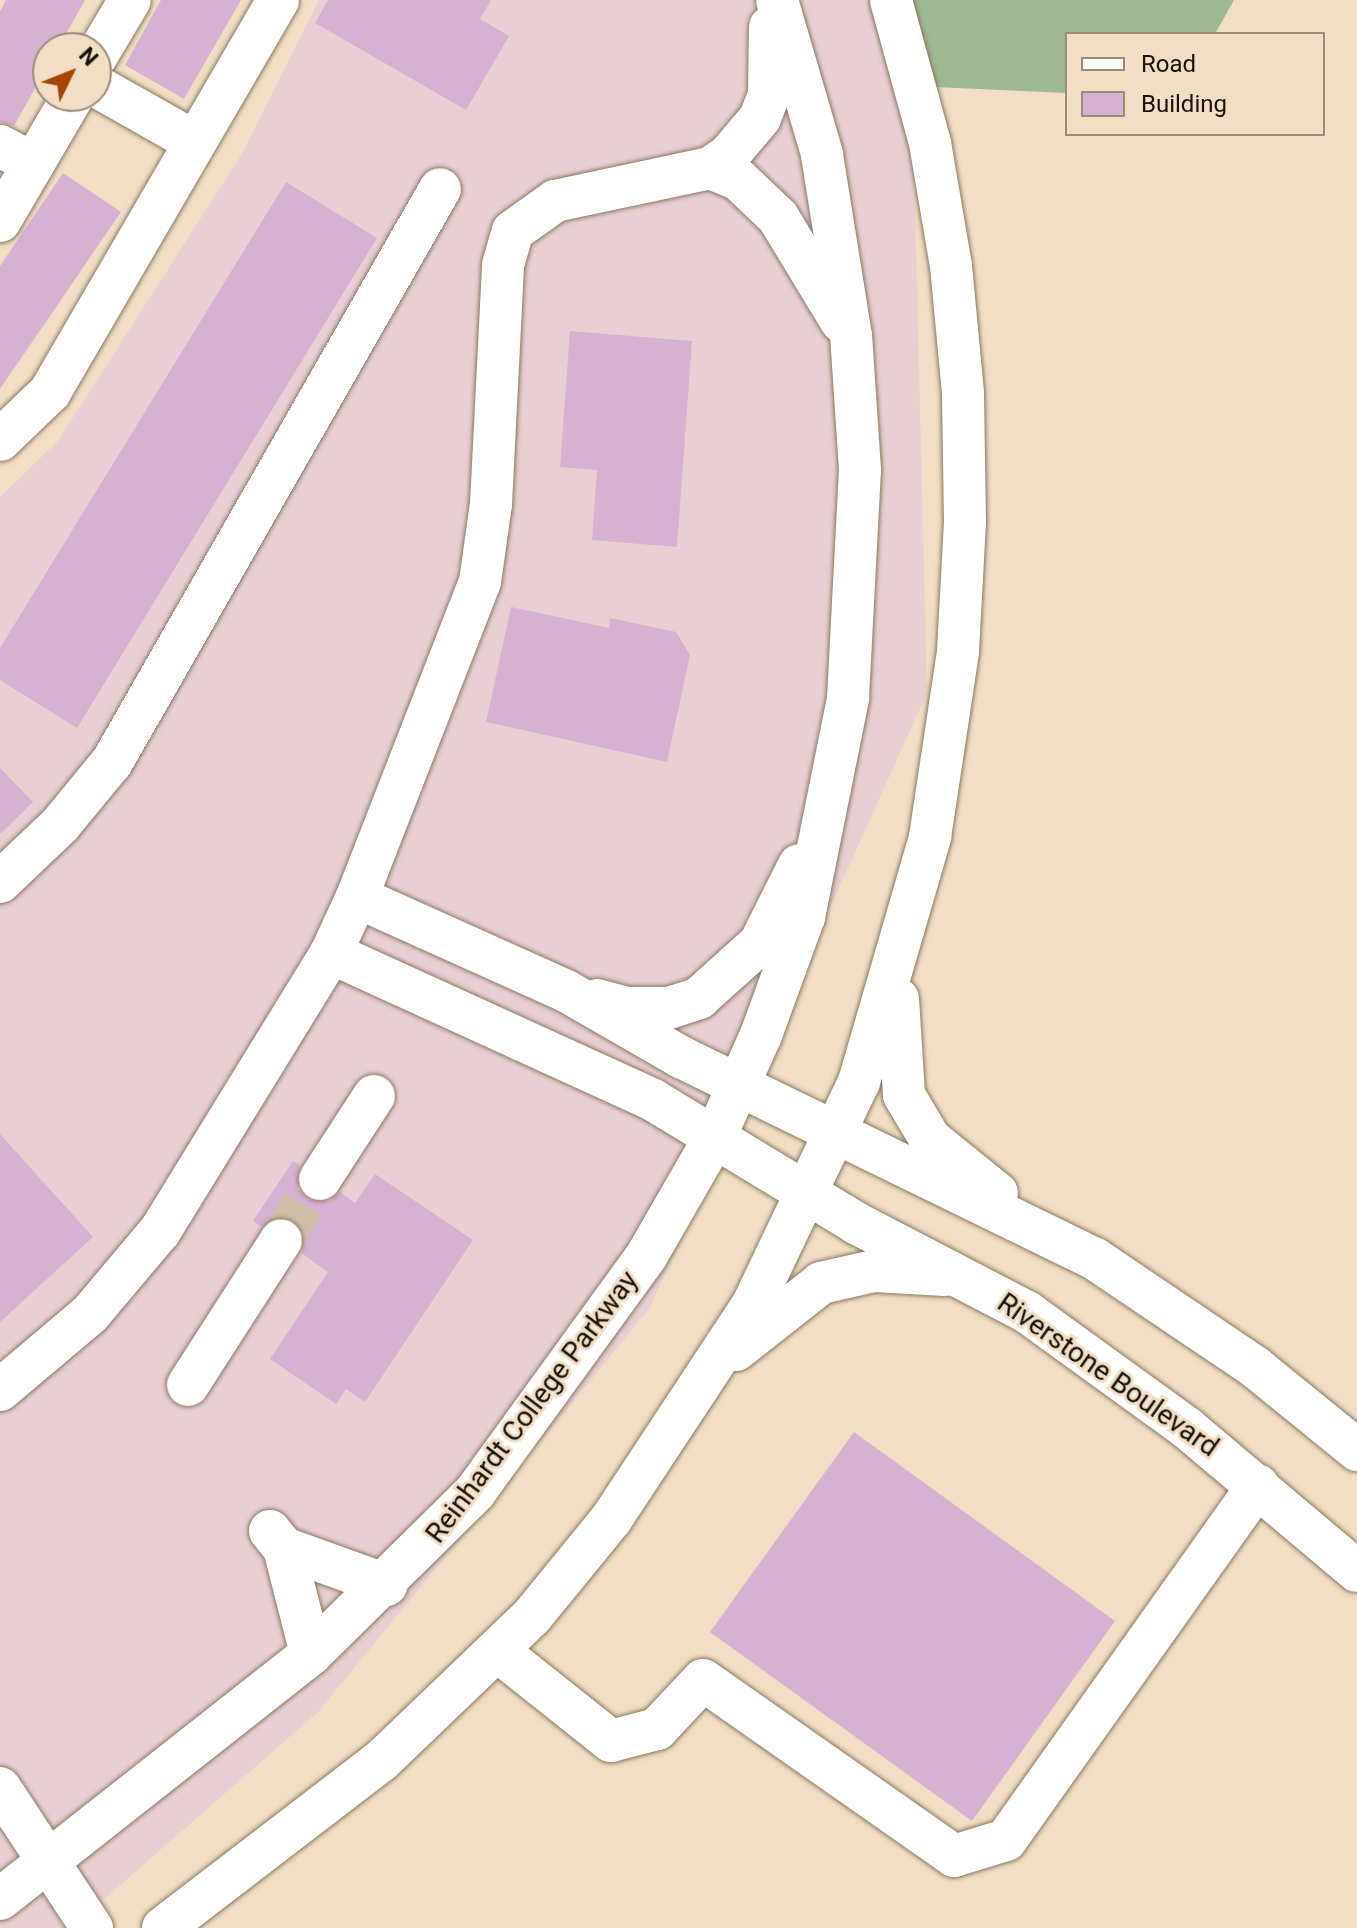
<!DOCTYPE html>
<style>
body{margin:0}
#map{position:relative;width:1357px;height:1928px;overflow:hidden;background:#f1dec4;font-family:Roboto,sans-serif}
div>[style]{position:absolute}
.commercial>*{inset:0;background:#e9cfd4}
.forest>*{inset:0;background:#9eb994}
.building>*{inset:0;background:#d6b1d2}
.minor-tunnel>*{height:42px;margin-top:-21px;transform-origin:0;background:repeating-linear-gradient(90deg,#d0bfa8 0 42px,transparent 0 63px)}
.roads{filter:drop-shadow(0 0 2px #897860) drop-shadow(0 0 2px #897860)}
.minor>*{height:42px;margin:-21px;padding:0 21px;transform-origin:21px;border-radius:21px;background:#fff}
span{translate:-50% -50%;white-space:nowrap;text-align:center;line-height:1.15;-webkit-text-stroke:6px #f1dec4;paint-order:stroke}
.street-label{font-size:28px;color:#181108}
.legend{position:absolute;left:1065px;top:32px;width:260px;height:104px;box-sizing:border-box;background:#f1dec4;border:2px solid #9a8c79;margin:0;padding:10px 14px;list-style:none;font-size:24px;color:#181108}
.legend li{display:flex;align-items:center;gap:16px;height:40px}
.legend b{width:40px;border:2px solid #9a8c79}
.north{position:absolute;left:32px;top:32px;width:80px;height:80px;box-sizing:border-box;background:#f1dec4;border:2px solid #9a8c79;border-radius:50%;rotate:47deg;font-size:22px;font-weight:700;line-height:32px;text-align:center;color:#181108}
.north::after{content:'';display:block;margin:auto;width:28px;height:36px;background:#a64400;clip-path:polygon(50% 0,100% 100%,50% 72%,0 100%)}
</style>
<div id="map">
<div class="commercial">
<div style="clip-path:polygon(319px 0,882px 0,912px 86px,927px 693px,649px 1309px,318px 1712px,71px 1928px,0 1928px,0 497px,58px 441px,243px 152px)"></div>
</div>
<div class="forest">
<div style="clip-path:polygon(882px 0,1234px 0,1215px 34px,1067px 34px,1067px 93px,912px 86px)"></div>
</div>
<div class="building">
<div style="clip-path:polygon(6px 0,85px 0,58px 48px,48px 48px,48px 65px,14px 126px,0 122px,0 11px)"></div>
<div style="clip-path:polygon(161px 0,241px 0,184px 99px,125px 65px)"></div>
<div style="clip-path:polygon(328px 0,491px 0,480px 19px,509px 36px,466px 110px,315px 23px)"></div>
<div style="clip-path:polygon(63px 173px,121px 212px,0 389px,0 266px)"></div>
<div style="clip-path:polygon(286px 182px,377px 238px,77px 728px,0 680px,0 648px)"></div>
<div style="clip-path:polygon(570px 331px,692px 341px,677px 547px,592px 540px,597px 470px,560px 467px)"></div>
<div style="clip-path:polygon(511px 607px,609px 628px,610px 618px,676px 632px,690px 655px,667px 762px,486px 722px)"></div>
<div style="clip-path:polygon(0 768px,33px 802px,0 834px)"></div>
<div style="clip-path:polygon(0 1134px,93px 1237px,0 1322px)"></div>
<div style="clip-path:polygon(293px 1161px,300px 1166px,298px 1189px,308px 1199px,330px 1201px,340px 1192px,355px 1203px,375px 1174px,473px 1240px,365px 1402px,346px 1389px,336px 1404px,270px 1359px,328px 1272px,301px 1253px,305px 1240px,295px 1220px,281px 1216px,261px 1227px,253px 1221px)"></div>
<div style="clip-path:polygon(854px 1432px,1115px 1621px,972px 1821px,710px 1632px)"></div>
</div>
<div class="minor-tunnel">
<div style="left:281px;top:1240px;width:72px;rotate:-57.4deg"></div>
</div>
<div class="roads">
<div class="minor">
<div style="left:96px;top:57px;width:66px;rotate:-59.2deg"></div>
<div style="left:96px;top:86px;width:114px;rotate:29.5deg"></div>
<div style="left:0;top:146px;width:38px;rotate:28deg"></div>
<div style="left:710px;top:168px;width:31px;rotate:22deg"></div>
<div style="left:739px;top:180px;width:54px;rotate:43.5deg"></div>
<div style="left:778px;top:217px;width:122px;rotate:58.8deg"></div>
<div style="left:0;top:221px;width:145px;rotate:-59.7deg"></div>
<div style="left:0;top:440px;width:69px;rotate:-43.8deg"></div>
<div style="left:50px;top:392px;width:453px;rotate:-59.8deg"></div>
<div style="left:0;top:882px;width:83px;rotate:-43.5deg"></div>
<div style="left:60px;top:825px;width:82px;rotate:-50.5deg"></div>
<div style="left:112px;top:762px;width:660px;rotate:-60.21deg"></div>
<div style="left:357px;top:897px;width:229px;rotate:24.2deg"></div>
<div style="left:566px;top:991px;width:133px;rotate:29.9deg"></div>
<div style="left:681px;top:1057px;width:461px;rotate:26deg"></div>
<div style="left:1095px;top:1259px;width:193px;rotate:34deg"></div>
<div style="left:1255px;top:1367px;width:132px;rotate:39.1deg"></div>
<div style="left:331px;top:953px;width:354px;rotate:24.5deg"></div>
<div style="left:653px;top:1100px;width:237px;rotate:31.2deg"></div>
<div style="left:856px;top:1223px;width:193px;rotate:27.5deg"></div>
<div style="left:1027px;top:1312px;width:198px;rotate:35.9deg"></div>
<div style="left:1187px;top:1428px;width:222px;rotate:40.1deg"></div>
<div style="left:898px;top:999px;width:96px;rotate:86.4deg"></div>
<div style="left:904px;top:1095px;width:51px;rotate:59.4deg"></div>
<div style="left:930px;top:1139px;width:86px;rotate:38.9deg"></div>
<div style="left:597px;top:1000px;width:30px;rotate:15deg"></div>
<div style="left:626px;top:1008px;width:43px"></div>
<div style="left:669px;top:1008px;width:32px;rotate:-18deg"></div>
<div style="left:699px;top:998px;width:82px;rotate:-42deg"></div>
<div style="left:760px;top:943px;width:87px;rotate:-63.4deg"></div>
<div style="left:320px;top:1179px;width:99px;rotate:-57deg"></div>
<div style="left:736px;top:1350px;width:108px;rotate:-38.2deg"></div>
<div style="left:821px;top:1283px;width:54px;rotate:-12.8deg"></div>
<div style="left:874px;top:1271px;width:71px;rotate:3.2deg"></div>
<div style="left:188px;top:1385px;width:172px;rotate:-57.3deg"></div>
<div style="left:0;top:1390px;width:118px;rotate:-40.2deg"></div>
<div style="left:90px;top:1314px;width:109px;rotate:-49.9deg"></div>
<div style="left:160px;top:1231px;width:326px;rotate:-58.4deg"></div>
<div style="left:331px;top:953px;width:62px;rotate:-65.1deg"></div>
<div style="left:357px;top:897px;width:338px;rotate:-68.7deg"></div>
<div style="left:480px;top:582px;width:79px;rotate:-82deg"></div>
<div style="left:491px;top:504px;width:239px;rotate:-87.1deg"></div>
<div style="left:503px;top:265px;width:35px;rotate:-74deg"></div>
<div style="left:513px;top:231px;width:52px;rotate:-35.5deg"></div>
<div style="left:555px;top:201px;width:158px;rotate:-12deg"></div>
<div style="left:710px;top:168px;width:22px;rotate:-34deg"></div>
<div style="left:728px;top:156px;width:50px;rotate:-49.9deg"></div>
<div style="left:760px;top:118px;width:25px;rotate:-69deg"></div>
<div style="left:769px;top:95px;width:68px;rotate:-89.2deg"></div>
<div style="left:270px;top:1531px;width:22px;rotate:51deg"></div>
<div style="left:284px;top:1548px;width:109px;rotate:75.7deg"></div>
<div style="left:284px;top:1548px;width:109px;rotate:19.8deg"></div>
<div style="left:499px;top:1652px;width:143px;rotate:38.5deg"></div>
<div style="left:611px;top:1741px;width:48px;rotate:-14.6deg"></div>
<div style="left:657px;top:1729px;width:67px;rotate:-46.8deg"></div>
<div style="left:703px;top:1680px;width:307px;rotate:35deg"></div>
<div style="left:954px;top:1856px;width:54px;rotate:-17.1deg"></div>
<div style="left:1006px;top:1840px;width:435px;rotate:-54.6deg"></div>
<div style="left:0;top:1788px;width:168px;rotate:56.7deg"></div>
<div style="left:0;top:1899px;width:396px;rotate:-38.2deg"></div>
<div style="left:311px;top:1654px;width:231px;rotate:-44.6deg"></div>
<div style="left:475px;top:1492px;width:293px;rotate:-54deg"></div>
<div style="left:647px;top:1255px;width:138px;rotate:-60.1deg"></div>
<div style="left:716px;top:1135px;width:110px;rotate:-65.8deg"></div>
<div style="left:761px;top:1035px;width:126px;rotate:-70deg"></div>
<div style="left:804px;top:917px;width:223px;rotate:-78.6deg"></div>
<div style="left:848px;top:698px;width:228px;rotate:-87deg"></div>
<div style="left:860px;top:470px;width:134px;rotate:-93.8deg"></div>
<div style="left:851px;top:336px;width:184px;rotate:-99.1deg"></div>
<div style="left:822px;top:154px;width:160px;rotate:-106.3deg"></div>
<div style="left:163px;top:1928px;width:276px;rotate:-37.5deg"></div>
<div style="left:382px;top:1760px;width:209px;rotate:-43.8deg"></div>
<div style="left:533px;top:1615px;width:125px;rotate:-50.8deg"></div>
<div style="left:612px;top:1518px;width:254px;rotate:-56.6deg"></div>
<div style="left:752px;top:1306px;width:248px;rotate:-64.5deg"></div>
<div style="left:859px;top:1082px;width:255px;rotate:-73.8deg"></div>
<div style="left:930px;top:837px;width:188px;rotate:-81.4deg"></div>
<div style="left:958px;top:651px;width:129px;rotate:-86.9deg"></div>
<div style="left:965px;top:522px;width:129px;rotate:-90.9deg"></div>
<div style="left:963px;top:393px;width:128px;rotate:-95.4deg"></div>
<div style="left:951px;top:266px;width:125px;rotate:-99.7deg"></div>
<div style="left:930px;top:143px;width:148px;rotate:-105.3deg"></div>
</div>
</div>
<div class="street-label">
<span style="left:1108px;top:1375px;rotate:35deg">Riverstone Boulevard</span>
<span style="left:532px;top:1407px;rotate:-53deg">Reinhardt College Parkway</span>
</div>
<ul class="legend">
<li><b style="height:10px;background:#fff"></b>Road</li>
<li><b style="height:22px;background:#d6b1d2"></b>Building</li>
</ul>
<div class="north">N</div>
</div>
